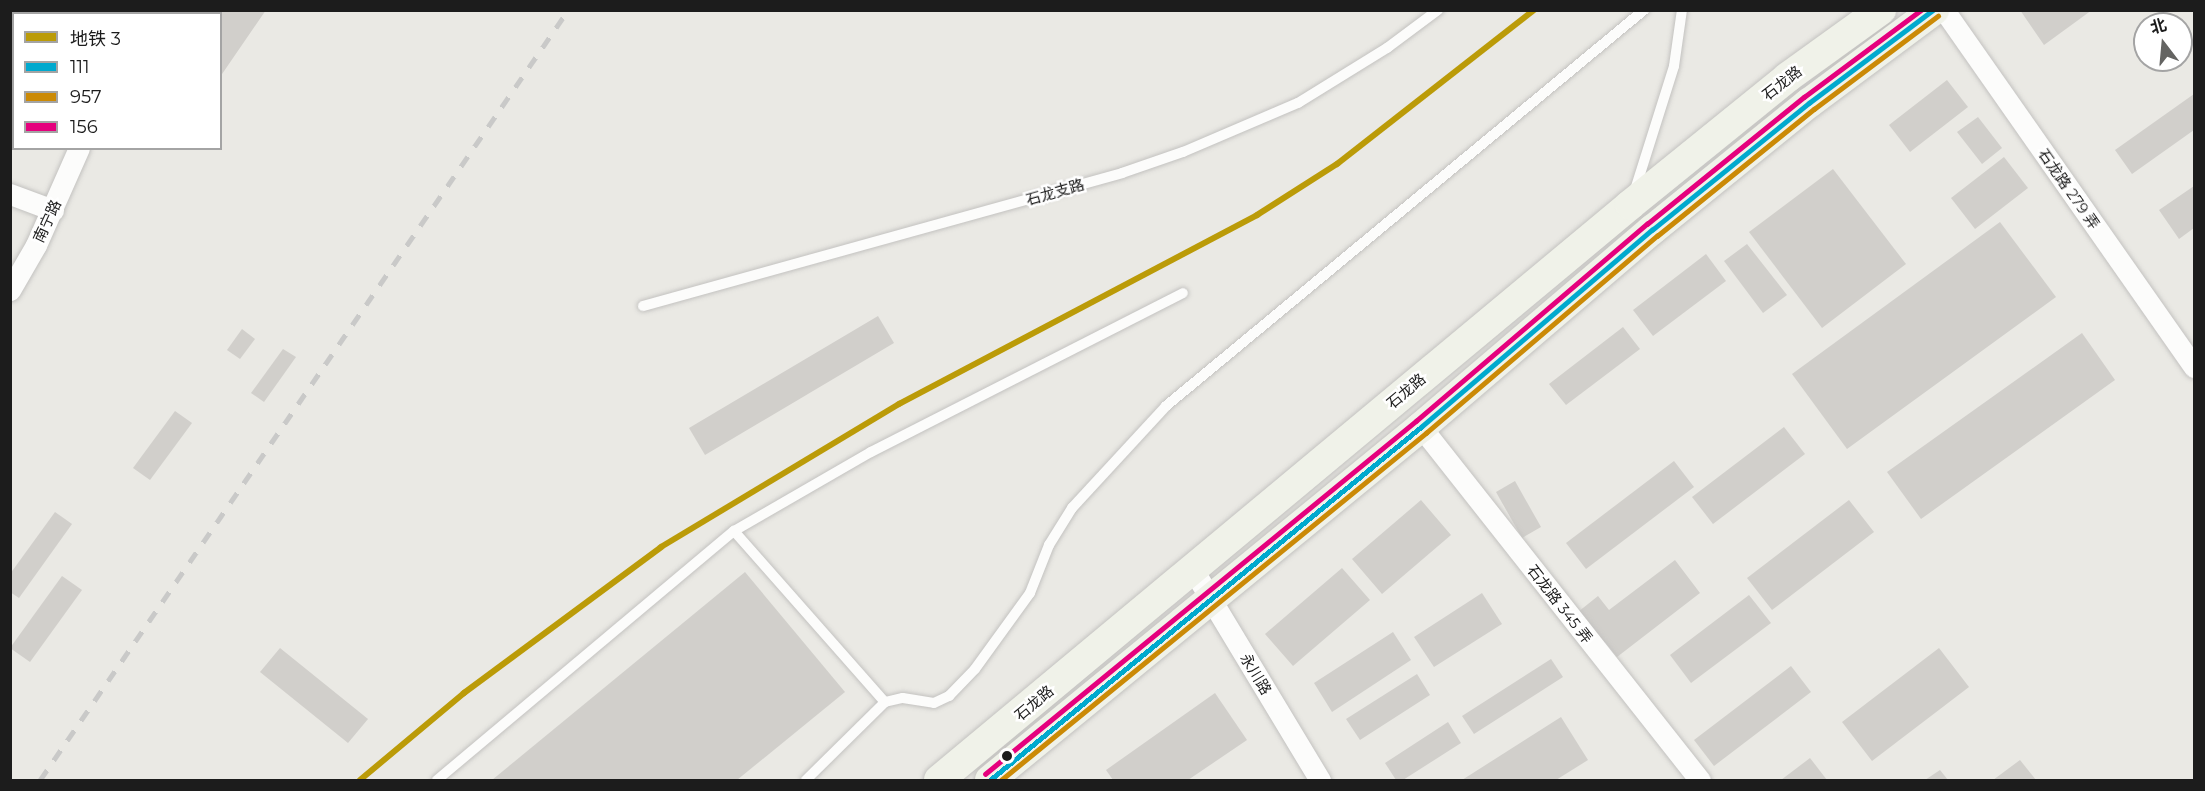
<!DOCTYPE html>
<meta charset="utf-8">
<style>
body{margin:0}
#map{position:relative;width:2205px;height:791px;overflow:hidden;background:#eae9e4;font-family:Montserrat,"Noto Sans SC",sans-serif}
div>[style]{position:absolute}
.building>*{inset:0;background:#d1cfcb}
.roads{filter:drop-shadow(0 0 2px #c3c2c0) drop-shadow(0 0 2px #c3c2c0)}
.service>*{height:10px;margin:-5px;padding:0 5px;transform-origin:5px;border-radius:5px;background:#fcfcfb}
.minor>*{height:21px;margin:-10.5px;padding:0 10.5px;transform-origin:10.5px;border-radius:10.5px;background:#fcfcfb}
.secondary>*{height:30px;margin:-15px;padding:0 15px;transform-origin:15px;border-radius:15px;background:#f0f2e9}
.rail>*{height:4.5px;margin-top:-2.25px;transform-origin:0;background:repeating-linear-gradient(90deg,#c9c9c8 0 12px,transparent 0 24px)}
.bus-1>*{height:4.5px;margin:-2.25px;padding:0 2.25px;transform-origin:2.25px;border-radius:2.25px;background:#00a9ce}
.bus-2>*{height:4.5px;margin:-2.25px;padding:0 2.25px;transform-origin:2.25px;border-radius:2.25px;background:#cb8a06}
.bus-3>*{height:4.5px;margin:-2.25px;padding:0 2.25px;transform-origin:2.25px;border-radius:2.25px;background:#e5007d}
.metro-1>*{height:6px;margin:-3px;padding:0 3px;transform-origin:3px;border-radius:3px;background:#bb9b08}
.dots>*{width:16px;height:16px;translate:-50% -50%;box-sizing:border-box;border:3px solid #fff;border-radius:50%}
span{translate:-50% -50%;white-space:nowrap;text-align:center;line-height:1.15;-webkit-text-stroke:5px #fff;paint-order:stroke}
.street-label{font-size:15px;color:#1c1c1c}
.frame{position:absolute;inset:0;border:12px solid #1c1c1c;pointer-events:none}
.legend{position:absolute;left:12px;top:12px;width:210px;height:138px;box-sizing:border-box;background:#fff;border:2px solid #a4a4a4;margin:0;padding:8px 10px;list-style:none;font-size:18px;color:#1c1c1c}
.legend li{display:flex;align-items:center;gap:12px;height:30px}
.legend b{width:30px;border:2px solid #a4a4a4}
.north{position:absolute;left:2133px;top:12px;width:60px;height:60px;box-sizing:border-box;background:#fff;border:2px solid #a4a4a4;border-radius:50%;rotate:344deg;font-size:16px;font-weight:700;line-height:24px;text-align:center;color:#1c1c1c}
.north::after{content:'';display:block;margin:auto;width:21px;height:27px;background:#646462;clip-path:polygon(50% 0,100% 100%,50% 72%,0 100%)}
</style>
<div id="map">
<div class="building">
<div style="clip-path:polygon(10px 10px,43px 14px,14px 14px,10px 55px)"></div>
<div style="clip-path:polygon(177px 10px,266px 10px,220px 77px,220px 14px,176px 14px)"></div>
<div style="clip-path:polygon(2020px 10px,2092px 10px,2044px 45px)"></div>
<div style="clip-path:polygon(1947px 80px,1968px 107px,1910px 152px,1889px 125px)"></div>
<div style="clip-path:polygon(2194px 94px,2194px 130px,2132px 174px,2115px 150px)"></div>
<div style="clip-path:polygon(1978px 117px,2002px 148px,1982px 164px,1957px 132px)"></div>
<div style="clip-path:polygon(2004px 157px,2028px 188px,1975px 229px,1951px 198px)"></div>
<div style="clip-path:polygon(1833px 169px,1906px 264px,1822px 328px,1749px 232px)"></div>
<div style="clip-path:polygon(2194px 186px,2194px 228px,2179px 239px,2159px 210px)"></div>
<div style="clip-path:polygon(2000px 222px,2056px 297px,1847px 449px,1792px 374px)"></div>
<div style="clip-path:polygon(1747px 244px,1787px 295px,1763px 313px,1724px 261px)"></div>
<div style="clip-path:polygon(1706px 254px,1726px 281px,1653px 336px,1633px 310px)"></div>
<div style="clip-path:polygon(878px 316px,894px 343px,705px 455px,689px 428px)"></div>
<div style="clip-path:polygon(1623px 327px,1640px 349px,1566px 405px,1549px 384px)"></div>
<div style="clip-path:polygon(242px 329px,255px 339px,240px 359px,227px 350px)"></div>
<div style="clip-path:polygon(2082px 333px,2115px 380px,1921px 519px,1887px 472px)"></div>
<div style="clip-path:polygon(283px 349px,296px 357px,264px 402px,251px 393px)"></div>
<div style="clip-path:polygon(175px 411px,192px 423px,150px 480px,133px 468px)"></div>
<div style="clip-path:polygon(1784px 427px,1805px 454px,1713px 524px,1692px 497px)"></div>
<div style="clip-path:polygon(1674px 461px,1694px 487px,1586px 569px,1566px 543px)"></div>
<div style="clip-path:polygon(1515px 481px,1541px 527px,1522px 538px,1496px 492px)"></div>
<div style="clip-path:polygon(1421px 500px,1451px 535px,1382px 594px,1352px 559px)"></div>
<div style="clip-path:polygon(1849px 500px,1874px 532px,1772px 610px,1747px 578px)"></div>
<div style="clip-path:polygon(55px 512px,72px 524px,19px 598px,10px 592px,10px 574px)"></div>
<div style="clip-path:polygon(1675px 560px,1700px 593px,1617px 657px,1605px 642px,1598px 648px,1573px 616px,1598px 596px,1609px 610px)"></div>
<div style="clip-path:polygon(1342px 568px,1370px 600px,1293px 666px,1265px 634px)"></div>
<div style="clip-path:polygon(745px 572px,845px 692px,737px 780px,492px 780px)"></div>
<div style="clip-path:polygon(62px 576px,82px 590px,30px 662px,10px 648px)"></div>
<div style="clip-path:polygon(1482px 593px,1502px 624px,1434px 667px,1414px 637px)"></div>
<div style="clip-path:polygon(1749px 595px,1771px 623px,1691px 683px,1670px 655px)"></div>
<div style="clip-path:polygon(1393px 632px,1411px 660px,1332px 712px,1314px 683px)"></div>
<div style="clip-path:polygon(280px 648px,368px 719px,348px 743px,260px 672px)"></div>
<div style="clip-path:polygon(1939px 648px,1969px 687px,1872px 761px,1842px 722px)"></div>
<div style="clip-path:polygon(1551px 659px,1563px 677px,1474px 734px,1462px 716px)"></div>
<div style="clip-path:polygon(1791px 666px,1811px 692px,1714px 766px,1694px 740px)"></div>
<div style="clip-path:polygon(1417px 674px,1430px 695px,1360px 740px,1346px 719px)"></div>
<div style="clip-path:polygon(1215px 693px,1247px 740px,1188px 780px,1113px 780px,1106px 770px)"></div>
<div style="clip-path:polygon(1561px 717px,1588px 760px,1556px 780px,1462px 780px)"></div>
<div style="clip-path:polygon(1448px 722px,1461px 743px,1403px 780px,1396px 780px,1385px 763px)"></div>
<div style="clip-path:polygon(1810px 758px,1827px 780px,1781px 780px)"></div>
<div style="clip-path:polygon(2020px 760px,2036px 780px,1993px 780px)"></div>
<div style="clip-path:polygon(1940px 770px,1948px 780px,1925px 780px)"></div>
</div>
<div class="roads">
<div class="service">
<div style="left:1634px;top:193px;width:133px;rotate:-72.5deg"></div>
<div style="left:1674px;top:66px;width:57px;rotate:-81.9deg"></div>
<div style="left:643px;top:306px;width:497px;rotate:-15.5deg"></div>
<div style="left:1122px;top:173px;width:65px;rotate:-19deg"></div>
<div style="left:1183px;top:152px;width:125px;rotate:-23.1deg"></div>
<div style="left:1298px;top:103px;width:105px;rotate:-31.7deg"></div>
<div style="left:1387px;top:48px;width:64px;rotate:-36.7deg"></div>
<div style="left:734px;top:531px;width:228px;rotate:48.6deg"></div>
<div style="left:885px;top:702px;width:18px;rotate:-13deg"></div>
<div style="left:903px;top:698px;width:31px;rotate:9deg"></div>
<div style="left:934px;top:703px;width:17px;rotate:-25deg"></div>
<div style="left:949px;top:696px;width:37px;rotate:-46deg"></div>
<div style="left:975px;top:669px;width:94px;rotate:-54.1deg"></div>
<div style="left:1030px;top:593px;width:52px;rotate:-68.4deg"></div>
<div style="left:1049px;top:545px;width:44px;rotate:-58.1deg"></div>
<div style="left:1072px;top:508px;width:139px;rotate:-47.3deg"></div>
<div style="left:1166px;top:406px;width:621px;rotate:-39.64deg"></div>
<div style="left:437px;top:780px;width:388px;rotate:-40deg"></div>
<div style="left:734px;top:531px;width:158px;rotate:-30deg"></div>
<div style="left:871px;top:452px;width:350px;rotate:-27deg"></div>
<div style="left:806px;top:780px;width:111px;rotate:-44.6deg"></div>
</div>
<div class="minor">
<div style="left:1944px;top:10px;width:436px;rotate:55deg"></div>
<div style="left:128px;top:14px;width:4px;rotate:-76deg"></div>
<div style="left:10px;top:194px;width:46px;rotate:20.4deg"></div>
<div style="left:10px;top:290px;width:52px;rotate:-60deg"></div>
<div style="left:36px;top:245px;width:106px;rotate:-66.1deg"></div>
<div style="left:1421px;top:427px;width:450px;rotate:51.7deg"></div>
<div style="left:1192px;top:568px;width:248px;rotate:58.9deg"></div>
</div>
<div class="secondary">
<div style="left:939px;top:780px;width:899px;rotate:-39.76deg"></div>
<div style="left:1630px;top:205px;width:203px;rotate:-39deg"></div>
<div style="left:1788px;top:77px;width:115px;rotate:-35.8deg"></div>
<div style="left:990px;top:780px;width:557px;rotate:-39.32deg"></div>
<div style="left:1421px;top:427px;width:304px;rotate:-40.5deg"></div>
<div style="left:1652px;top:230px;width:202px;rotate:-39deg"></div>
<div style="left:1809px;top:103px;width:156px;rotate:-36.6deg"></div>
</div>
</div>
<div class="rail">
<div style="left:40px;top:780px;width:934px;rotate:-55.56deg"></div>
</div>
<div class="bus-1">
<div style="left:990px;top:780px;width:557px;rotate:-39.32deg"></div>
<div style="left:1421px;top:427px;width:304px;rotate:-40.5deg"></div>
<div style="left:1652px;top:230px;width:202px;rotate:-39deg"></div>
<div style="left:1809px;top:103px;width:155px;rotate:-36.9deg"></div>
</div>
<div class="bus-2">
<div style="left:1001px;top:780px;width:549px;rotate:-39.23deg"></div>
<div style="left:1426px;top:433px;width:304px;rotate:-40.5deg"></div>
<div style="left:1657px;top:236px;width:202px;rotate:-39deg"></div>
<div style="left:1814px;top:109px;width:155px;rotate:-36.9deg"></div>
</div>
<div class="bus-3">
<div style="left:985px;top:774px;width:557px;rotate:-39.32deg"></div>
<div style="left:1416px;top:421px;width:304px;rotate:-40.5deg"></div>
<div style="left:1647px;top:224px;width:202px;rotate:-39deg"></div>
<div style="left:1804px;top:97px;width:146px;rotate:-36.6deg"></div>
</div>
<div class="metro-1">
<div style="left:360px;top:780px;width:136px;rotate:-39.9deg"></div>
<div style="left:464px;top:693px;width:245px;rotate:-36.5deg"></div>
<div style="left:661px;top:547px;width:278px;rotate:-31deg"></div>
<div style="left:899px;top:404px;width:405px;rotate:-27.8deg"></div>
<div style="left:1257px;top:215px;width:95px;rotate:-32.5deg"></div>
<div style="left:1337px;top:164px;width:250px;rotate:-38deg"></div>
</div>
<div class="dots">
<div style="left:1007px;top:756px;background:#1c1c1c"></div>
</div>
<div class="street-label">
<span style="left:1782px;top:83px;rotate:-38deg">石龙路</span>
<span style="left:2069px;top:189px;rotate:55deg">石龙路 279 弄</span>
<span style="left:1055px;top:192px;rotate:-16deg">石龙支路</span>
<span style="left:47px;top:221px;rotate:-65deg">南宁路</span>
<span style="left:1406px;top:391px;rotate:-40deg">石龙路</span>
<span style="left:1560px;top:604px;rotate:52deg">石龙路 345 弄</span>
<span style="left:1256px;top:674px;rotate:59deg">永川路</span>
<span style="left:1034px;top:703px;rotate:-40deg">石龙路</span>
</div>
<div class="frame"></div>
<ul class="legend">
<li><b style="height:8px;background:#bb9b08"></b>地铁 3</li>
<li><b style="height:8px;background:#00a9ce"></b>111</li>
<li><b style="height:8px;background:#cb8a06"></b>957</li>
<li><b style="height:8px;background:#e5007d"></b>156</li>
</ul>
<div class="north">北</div>
</div>
